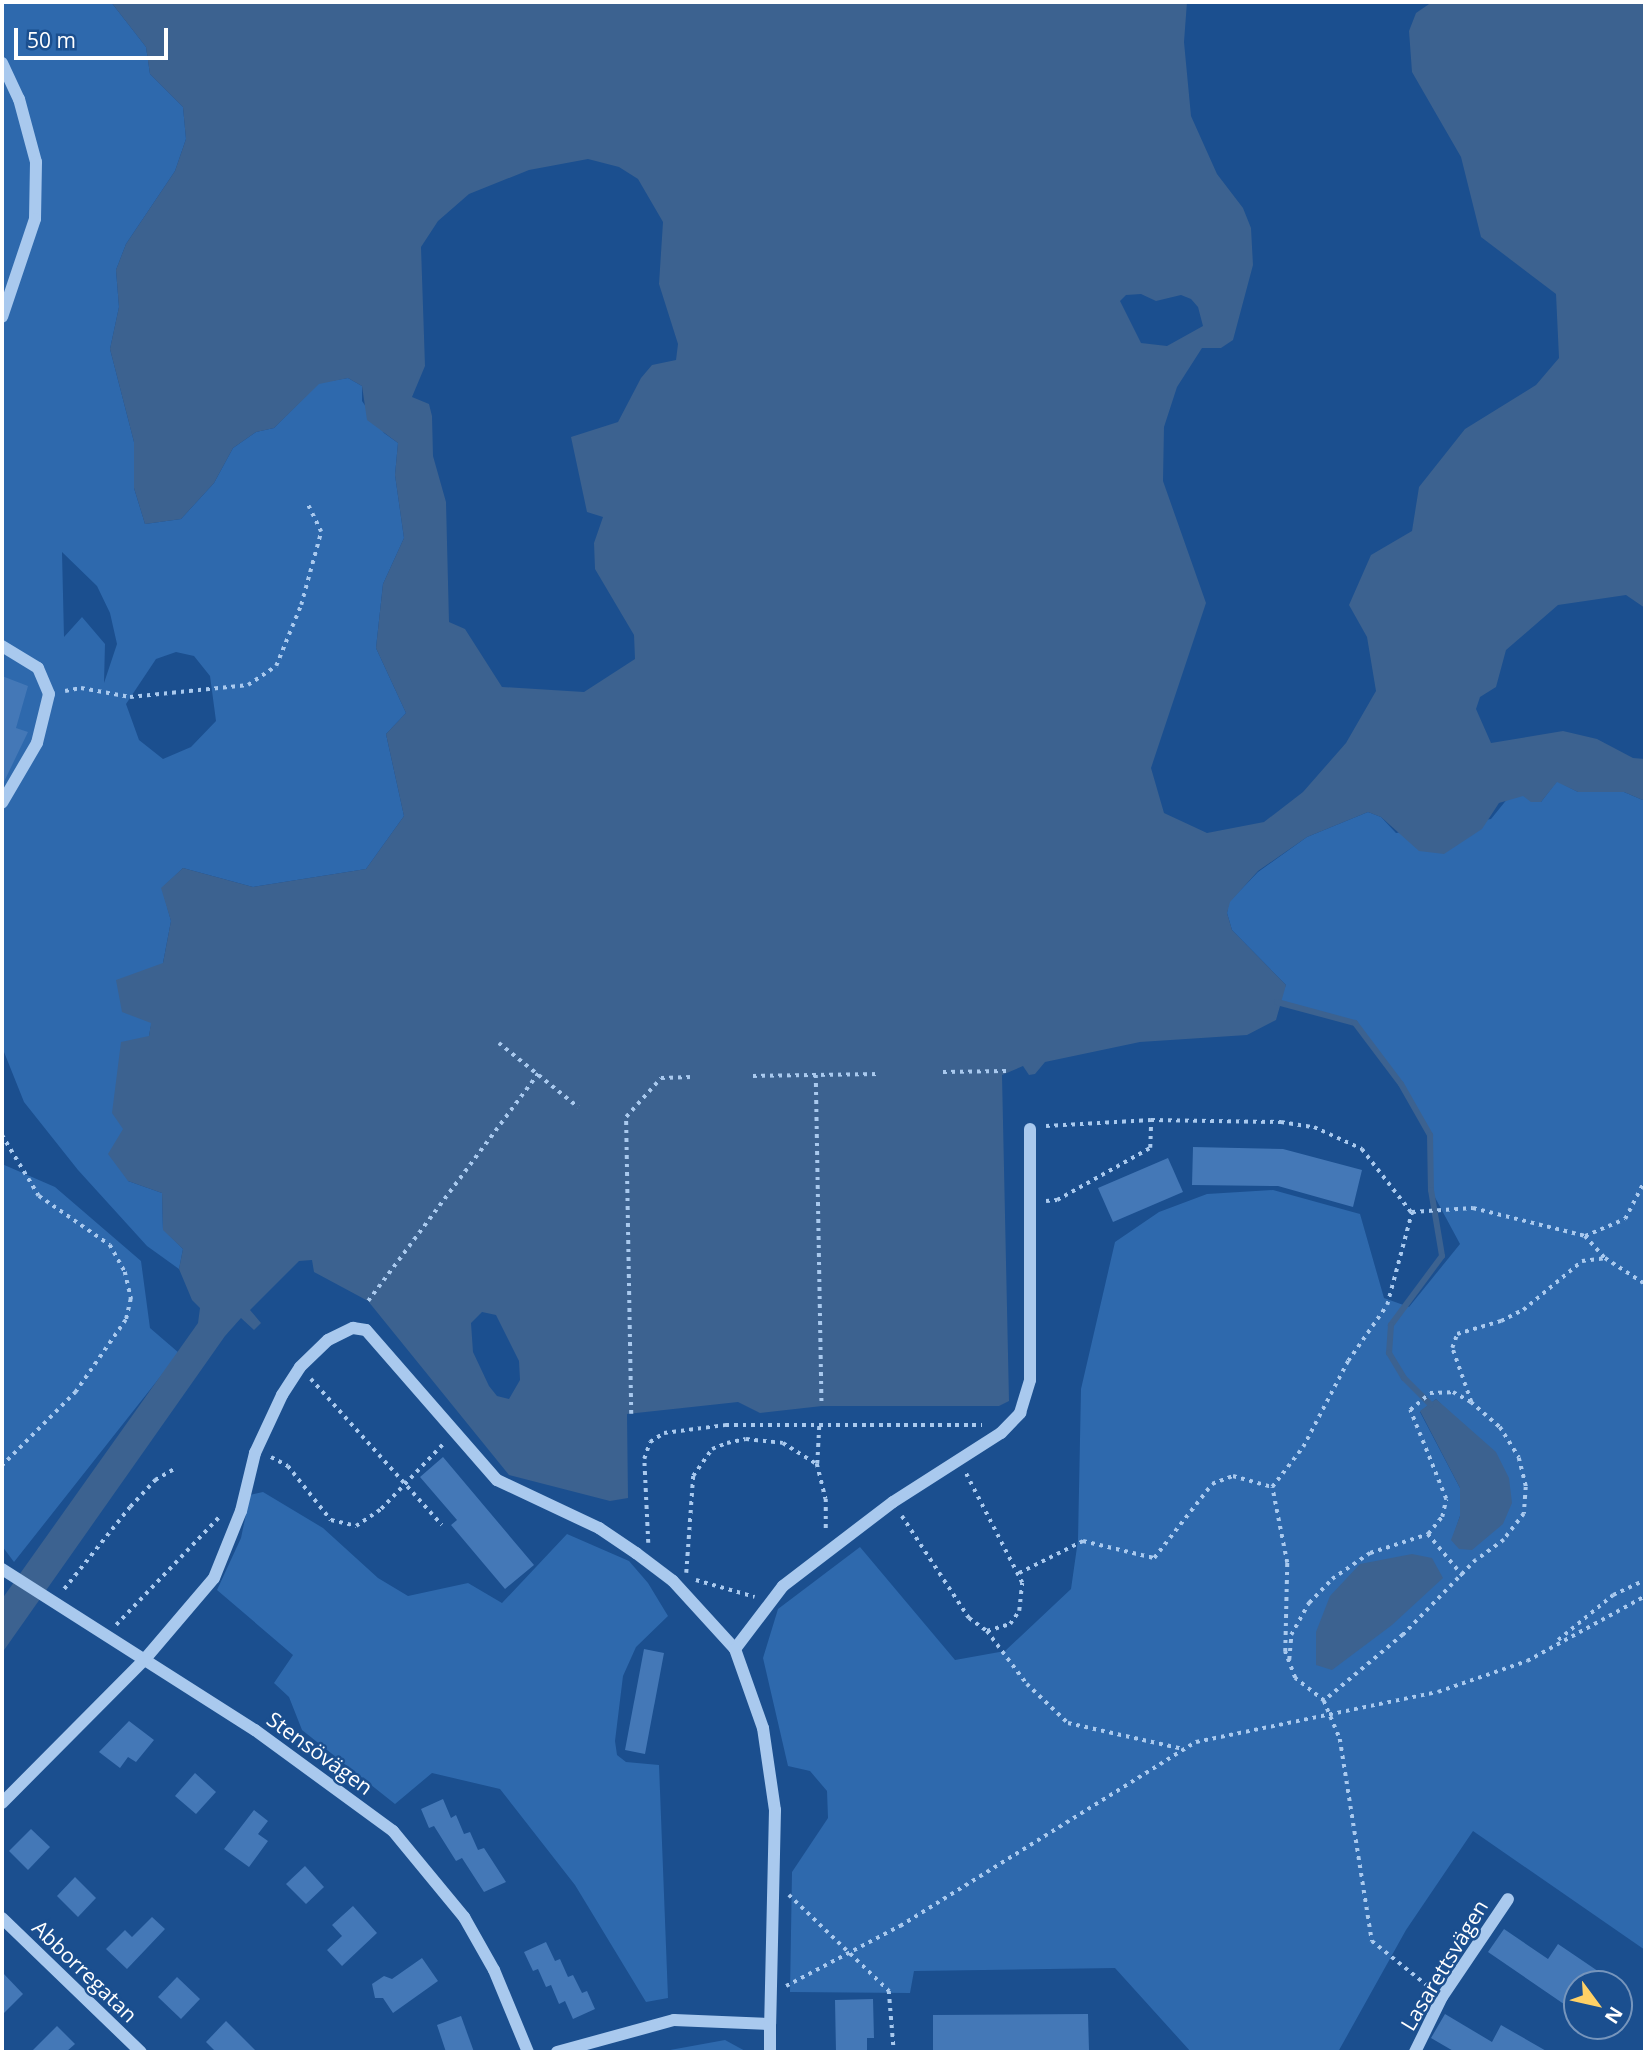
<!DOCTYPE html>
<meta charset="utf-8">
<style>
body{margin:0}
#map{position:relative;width:1647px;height:2054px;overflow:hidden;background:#1b4f8f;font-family:"Open Sans",sans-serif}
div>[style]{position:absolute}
.green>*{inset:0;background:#2e69ad}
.water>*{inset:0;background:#3c6290}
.stream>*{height:6px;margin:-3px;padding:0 3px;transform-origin:3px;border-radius:3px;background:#3c6290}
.building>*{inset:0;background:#4478b7}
.path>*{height:3.5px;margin-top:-1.75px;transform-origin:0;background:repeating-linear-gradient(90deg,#a9c9ee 0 3.5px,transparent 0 8.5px)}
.minor>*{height:12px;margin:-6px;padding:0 6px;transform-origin:6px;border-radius:6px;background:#a9c9ee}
span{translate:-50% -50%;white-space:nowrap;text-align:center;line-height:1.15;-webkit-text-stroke:5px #1b4f8f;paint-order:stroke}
.street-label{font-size:21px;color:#fff}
.frame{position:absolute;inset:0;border:4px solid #fff;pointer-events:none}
.north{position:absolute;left:1563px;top:1970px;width:70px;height:70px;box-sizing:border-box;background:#1b4f8f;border:2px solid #7695bc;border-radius:50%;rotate:123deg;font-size:19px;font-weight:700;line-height:28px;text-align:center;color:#fff}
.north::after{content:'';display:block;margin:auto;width:24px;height:32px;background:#ffd166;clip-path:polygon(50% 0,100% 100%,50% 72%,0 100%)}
.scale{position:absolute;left:14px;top:28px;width:154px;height:32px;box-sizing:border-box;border:4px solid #fff;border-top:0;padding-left:9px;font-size:21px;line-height:24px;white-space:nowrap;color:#fff;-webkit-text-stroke:5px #1b4f8f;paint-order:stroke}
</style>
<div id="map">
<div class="green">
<div style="clip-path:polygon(evenodd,2px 2px,111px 2px,146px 47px,150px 74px,183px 107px,186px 139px,175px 171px,126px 244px,116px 270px,119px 307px,110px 349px,134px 442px,134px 488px,145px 524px,181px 519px,214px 483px,233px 448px,256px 432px,274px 428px,319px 383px,348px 378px,362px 386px,362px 401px,384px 433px,398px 443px,395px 475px,404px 538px,383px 584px,376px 648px,406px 713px,386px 734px,404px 816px,366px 869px,253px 887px,183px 868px,162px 888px,171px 921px,149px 1036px,124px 1129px,128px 1181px,162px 1193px,163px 1229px,183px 1249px,179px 1269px,147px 1246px,78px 1170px,24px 1102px,2px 1047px,2px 2px,62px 552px,97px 586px,110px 613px,117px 644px,104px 683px,105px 644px,82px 617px,64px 637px,62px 552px,2px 2px,176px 652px,194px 656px,210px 676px,216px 721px,191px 747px,163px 759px,139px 740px,126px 704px,156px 659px,176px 652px)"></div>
<div style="clip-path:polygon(evenodd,1557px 781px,1578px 792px,1624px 792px,1645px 801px,1645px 1950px,1473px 1831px,1406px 1930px,1338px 2052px,1191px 2052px,1115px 1968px,914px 1971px,910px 1993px,790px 1992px,792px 1872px,828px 1818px,827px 1791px,810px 1771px,788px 1766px,763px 1658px,778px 1609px,860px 1547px,955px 1660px,1005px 1651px,1071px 1589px,1078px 1540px,1081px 1389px,1115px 1242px,1159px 1212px,1207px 1194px,1273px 1190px,1360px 1214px,1384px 1298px,1409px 1307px,1460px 1244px,1431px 1190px,1430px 1135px,1401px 1083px,1355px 1023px,1277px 1002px,1286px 985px,1232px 930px,1227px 913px,1229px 902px,1258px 872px,1307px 837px,1368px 812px,1381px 817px,1396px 833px,1491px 819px,1508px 798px,1524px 795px,1541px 802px,1557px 781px,1436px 1399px,1461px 1425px,1472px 1549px,1452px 1540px,1460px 1516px,1460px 1488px,1420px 1412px,1436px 1399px)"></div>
<div style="clip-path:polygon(2px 1164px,55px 1187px,141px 1261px,150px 1328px,179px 1353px,14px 1562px,2px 1546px)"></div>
<div style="clip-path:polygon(263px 1492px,323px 1528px,378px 1578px,408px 1596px,468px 1583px,502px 1603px,567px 1534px,629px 1561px,648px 1583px,668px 1616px,636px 1647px,623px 1676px,615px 1741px,617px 1755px,626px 1762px,659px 1765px,668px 1998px,646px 2002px,575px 1885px,500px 1789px,432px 1773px,395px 1804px,302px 1730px,289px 1697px,274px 1683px,293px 1655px,217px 1590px,241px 1538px,250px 1495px)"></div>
<div style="clip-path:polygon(725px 2040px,747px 2052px,659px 2052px)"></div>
</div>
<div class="water">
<div style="clip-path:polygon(evenodd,111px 2px,1187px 2px,1184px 42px,1191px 116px,1217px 174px,1243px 208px,1251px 228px,1253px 265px,1233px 340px,1221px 348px,1202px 348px,1177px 387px,1164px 427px,1163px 481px,1206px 603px,1151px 768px,1164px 813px,1207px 833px,1264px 822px,1303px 792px,1346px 743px,1376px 691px,1367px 637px,1349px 605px,1371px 555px,1412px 531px,1419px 487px,1465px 429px,1536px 385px,1559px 358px,1556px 294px,1481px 237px,1461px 157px,1412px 72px,1409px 31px,1416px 13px,1432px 2px,1645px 2px,1645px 608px,1626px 595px,1558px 605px,1506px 650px,1496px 687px,1480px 697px,1476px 709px,1491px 743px,1563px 731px,1597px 739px,1633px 758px,1645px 759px,1645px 801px,1624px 792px,1578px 792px,1557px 782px,1541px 802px,1531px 802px,1523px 796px,1499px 803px,1482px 829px,1444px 854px,1419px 851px,1381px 817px,1368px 812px,1307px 837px,1258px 871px,1230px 902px,1227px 913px,1232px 930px,1286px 985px,1276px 1020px,1247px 1035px,1140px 1042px,1045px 1062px,1035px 1074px,1029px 1075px,1023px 1066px,1002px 1075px,1009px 1401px,999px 1406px,822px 1406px,760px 1413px,738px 1402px,627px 1414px,628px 1498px,610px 1501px,509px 1475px,368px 1301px,314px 1272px,312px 1260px,299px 1261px,250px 1310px,261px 1323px,254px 1330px,241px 1318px,225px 1336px,2px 1653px,2px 1599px,198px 1323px,200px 1308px,192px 1300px,179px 1269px,183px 1249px,163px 1230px,162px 1193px,128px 1181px,108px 1154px,123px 1129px,112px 1113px,121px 1042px,149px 1036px,151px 1023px,122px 1012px,116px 980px,163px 963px,171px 921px,161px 888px,183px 868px,253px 887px,366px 869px,404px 816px,386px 734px,406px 713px,376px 648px,383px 584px,404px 538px,395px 475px,398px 443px,367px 420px,362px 386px,348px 378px,319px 384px,274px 428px,256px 432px,233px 448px,214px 483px,181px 519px,145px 524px,134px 488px,134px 442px,110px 349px,119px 307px,116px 270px,126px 244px,175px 171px,186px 139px,183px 107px,150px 74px,146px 47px,111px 2px,588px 159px,619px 167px,638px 179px,663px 222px,659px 284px,678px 344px,676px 360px,652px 365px,641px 378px,618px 422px,571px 437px,587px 512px,603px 517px,594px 543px,595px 569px,634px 635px,635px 659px,584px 692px,502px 687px,465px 629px,449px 622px,446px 502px,433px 456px,432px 416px,429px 404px,412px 397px,425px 366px,421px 247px,438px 221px,469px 194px,529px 170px,588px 159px,111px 2px,1141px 294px,1156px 301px,1181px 295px,1191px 299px,1198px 307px,1203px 326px,1167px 346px,1141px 343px,1120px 301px,1126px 295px,1141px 294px,111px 2px,482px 1312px,496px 1315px,519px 1361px,520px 1380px,509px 1399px,497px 1396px,489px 1386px,473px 1352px,471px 1323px,482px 1312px)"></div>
<div style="clip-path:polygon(1436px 1399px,1496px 1452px,1509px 1478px,1512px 1503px,1503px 1524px,1472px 1550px,1459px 1549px,1451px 1540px,1460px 1516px,1460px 1488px,1420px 1411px)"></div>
<div style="clip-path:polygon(1412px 1554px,1432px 1558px,1443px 1578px,1392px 1625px,1332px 1670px,1316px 1665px,1316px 1632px,1330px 1596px,1360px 1564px)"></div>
</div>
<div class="stream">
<div style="left:1277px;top:1002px;width:81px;rotate:15.1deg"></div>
<div style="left:1355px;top:1023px;width:76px;rotate:53deg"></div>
<div style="left:1401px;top:1084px;width:59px;rotate:60.4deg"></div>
<div style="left:1430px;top:1135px;width:55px;rotate:89deg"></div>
<div style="left:1431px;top:1190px;width:67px;rotate:80.5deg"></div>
<div style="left:1442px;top:1256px;width:86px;rotate:126.5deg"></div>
<div style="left:1391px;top:1325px;width:28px;rotate:94deg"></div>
<div style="left:1389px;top:1353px;width:29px;rotate:59deg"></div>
<div style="left:1404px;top:1378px;width:37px;rotate:45deg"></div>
</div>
<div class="building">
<div style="clip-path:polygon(2px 676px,28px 686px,16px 728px,28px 732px,2px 786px)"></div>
<div style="clip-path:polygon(1193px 1147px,1283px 1149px,1362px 1170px,1353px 1207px,1278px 1186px,1192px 1185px)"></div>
<div style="clip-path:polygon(1168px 1158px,1183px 1192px,1113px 1222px,1098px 1188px)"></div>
<div style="clip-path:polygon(443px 1457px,534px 1565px,505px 1589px,451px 1525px,457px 1520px,420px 1477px)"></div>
<div style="clip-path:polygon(644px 1649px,664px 1653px,645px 1754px,625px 1750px)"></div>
<div style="clip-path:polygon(129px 1721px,154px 1740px,136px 1762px,128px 1757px,120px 1768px,99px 1752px)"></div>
<div style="clip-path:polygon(195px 1773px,216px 1792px,196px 1814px,175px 1796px)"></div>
<div style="clip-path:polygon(443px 1799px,451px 1818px,456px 1815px,464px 1834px,470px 1832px,478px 1850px,484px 1848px,506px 1882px,484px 1892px,462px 1858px,456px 1861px,434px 1826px,429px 1828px,421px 1809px)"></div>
<div style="clip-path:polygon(254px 1810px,268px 1821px,258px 1834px,268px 1841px,249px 1867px,224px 1849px)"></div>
<div style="clip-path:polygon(31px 1829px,50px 1847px,28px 1870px,9px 1851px)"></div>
<div style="clip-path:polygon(305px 1866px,324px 1887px,306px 1904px,286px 1884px)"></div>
<div style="clip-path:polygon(75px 1877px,96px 1898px,78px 1917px,57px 1896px)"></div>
<div style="clip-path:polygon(353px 1906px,377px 1933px,342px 1966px,327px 1950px,342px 1936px,332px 1925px)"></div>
<div style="clip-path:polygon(152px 1917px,165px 1929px,127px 1969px,106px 1949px,125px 1930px,132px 1937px)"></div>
<div style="clip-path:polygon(1504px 1929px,1548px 1959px,1558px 1944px,1617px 1984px,1577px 1984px,1577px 2013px,1488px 1952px)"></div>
<div style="clip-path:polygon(546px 1942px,555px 1961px,560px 1959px,568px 1977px,573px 1975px,582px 1993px,587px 1991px,595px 2009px,573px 2019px,565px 2001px,559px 2004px,551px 1985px,546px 1987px,538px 1969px,533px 1971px,524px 1952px)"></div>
<div style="clip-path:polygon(422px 1958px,438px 1981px,393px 2013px,383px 1998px,375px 1998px,372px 1984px,384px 1976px,392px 1979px)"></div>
<div style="clip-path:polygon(2px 1972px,23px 1994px,2px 2015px)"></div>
<div style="clip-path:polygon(177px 1977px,200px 1999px,181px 2019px,158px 1997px)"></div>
<div style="clip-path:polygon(873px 1999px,874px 2038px,867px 2038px,867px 2052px,836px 2052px,835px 2000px)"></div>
<div style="clip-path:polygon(1088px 2014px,1089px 2050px,933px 2051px,933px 2015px)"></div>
<div style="clip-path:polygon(1445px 2014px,1492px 2042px,1501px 2025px,1548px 2052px,1455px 2052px,1431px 2038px)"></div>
<div style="clip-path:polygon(461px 2016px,474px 2052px,446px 2052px,437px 2025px)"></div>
<div style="clip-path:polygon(226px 2021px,257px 2052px,216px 2052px,206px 2042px)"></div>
<div style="clip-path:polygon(57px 2026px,75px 2044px,66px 2052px,31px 2052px)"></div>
</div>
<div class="path">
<div style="left:65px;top:691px;width:16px;rotate:-11deg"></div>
<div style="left:81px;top:688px;width:50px;rotate:10.4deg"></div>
<div style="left:130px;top:697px;width:119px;rotate:-5.8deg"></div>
<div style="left:248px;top:685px;width:34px;rotate:-34deg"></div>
<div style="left:276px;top:666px;width:66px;rotate:-67.7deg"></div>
<div style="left:301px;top:605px;width:76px;rotate:-74.7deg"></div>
<div style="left:321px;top:532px;width:32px;rotate:-116deg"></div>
<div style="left:499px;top:1043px;width:102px;rotate:39deg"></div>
<div style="left:943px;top:1072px;width:63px;rotate:-0.9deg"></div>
<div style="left:816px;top:1075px;width:331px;rotate:89deg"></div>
<div style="left:753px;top:1076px;width:127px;rotate:-0.9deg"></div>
<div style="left:1046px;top:1126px;width:105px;rotate:-3.3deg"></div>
<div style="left:1151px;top:1120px;width:130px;rotate:0.9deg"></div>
<div style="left:1281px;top:1122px;width:33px;rotate:9deg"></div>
<div style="left:1314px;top:1127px;width:53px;rotate:24.6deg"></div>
<div style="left:1362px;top:1149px;width:80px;rotate:52.1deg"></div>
<div style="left:2px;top:1135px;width:71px;rotate:58.8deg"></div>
<div style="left:39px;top:1196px;width:86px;rotate:34.6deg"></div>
<div style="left:110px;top:1245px;width:31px;rotate:61deg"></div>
<div style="left:125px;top:1272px;width:28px;rotate:77deg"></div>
<div style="left:131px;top:1299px;width:22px;rotate:103deg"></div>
<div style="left:126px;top:1320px;width:88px;rotate:124.8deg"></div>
<div style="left:76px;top:1392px;width:105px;rotate:135deg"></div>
<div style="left:1046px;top:1201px;width:11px;rotate:-5deg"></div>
<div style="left:1057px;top:1200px;width:107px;rotate:-29.2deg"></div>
<div style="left:1150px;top:1148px;width:28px;rotate:-88deg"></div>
<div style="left:1585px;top:1236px;width:30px;rotate:48deg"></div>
<div style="left:1605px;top:1258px;width:48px;rotate:33deg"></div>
<div style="left:368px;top:1301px;width:284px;rotate:-53.2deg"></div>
<div style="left:311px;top:1379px;width:196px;rotate:48.1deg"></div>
<div style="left:1471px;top:1402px;width:57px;rotate:-109.4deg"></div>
<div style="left:1452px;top:1348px;width:15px;rotate:-70deg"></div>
<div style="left:1457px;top:1334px;width:46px;rotate:-16.5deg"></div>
<div style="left:1501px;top:1321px;width:25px;rotate:-27deg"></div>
<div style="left:1523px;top:1310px;width:77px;rotate:-39.7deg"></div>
<div style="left:1582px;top:1261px;width:23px;rotate:-7deg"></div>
<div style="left:631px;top:1414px;width:297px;rotate:-91deg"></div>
<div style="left:626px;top:1117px;width:52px;rotate:-48.1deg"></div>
<div style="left:661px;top:1078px;width:31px;rotate:-2deg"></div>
<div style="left:271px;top:1457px;width:19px;rotate:28deg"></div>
<div style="left:288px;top:1466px;width:69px;rotate:51.5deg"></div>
<div style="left:331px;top:1520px;width:26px;rotate:13deg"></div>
<div style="left:356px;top:1526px;width:30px;rotate:-34deg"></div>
<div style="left:381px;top:1509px;width:91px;rotate:-46.3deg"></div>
<div style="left:817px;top:1464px;width:39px;rotate:-87deg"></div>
<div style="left:902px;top:1516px;width:122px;rotate:56.7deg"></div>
<div style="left:969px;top:1618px;width:22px;rotate:36deg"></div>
<div style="left:987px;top:1631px;width:24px;rotate:-17deg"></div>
<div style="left:1010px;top:1624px;width:16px;rotate:-55deg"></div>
<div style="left:1019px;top:1611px;width:28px;rotate:-84deg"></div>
<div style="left:1022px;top:1583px;width:123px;rotate:-117.2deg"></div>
<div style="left:1428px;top:1534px;width:55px;rotate:50.2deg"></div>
<div style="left:648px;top:1543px;width:84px;rotate:-92.7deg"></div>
<div style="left:644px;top:1459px;width:18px;rotate:-71deg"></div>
<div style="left:650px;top:1442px;width:17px;rotate:-33deg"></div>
<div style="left:664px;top:1433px;width:63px;rotate:-7.4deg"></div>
<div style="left:726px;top:1425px;width:256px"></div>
<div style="left:686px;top:1573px;width:97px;rotate:-85.9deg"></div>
<div style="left:693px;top:1476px;width:33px;rotate:-55deg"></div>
<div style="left:712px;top:1449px;width:16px;rotate:-22deg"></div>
<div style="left:727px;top:1443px;width:19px;rotate:-12deg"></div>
<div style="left:746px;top:1439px;width:37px;rotate:6deg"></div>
<div style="left:783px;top:1443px;width:40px;rotate:32deg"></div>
<div style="left:817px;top:1464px;width:36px;rotate:76deg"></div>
<div style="left:826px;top:1499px;width:33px;rotate:90deg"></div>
<div style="left:1019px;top:1573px;width:72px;rotate:-26.6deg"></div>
<div style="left:1083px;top:1541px;width:73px;rotate:13.5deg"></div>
<div style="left:1154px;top:1558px;width:94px;rotate:-51.9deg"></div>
<div style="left:1212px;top:1484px;width:22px;rotate:-21deg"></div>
<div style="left:1233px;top:1476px;width:41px;rotate:15.8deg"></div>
<div style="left:696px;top:1580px;width:61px;rotate:16.1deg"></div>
<div style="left:64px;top:1589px;width:105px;rotate:-51.2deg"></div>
<div style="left:130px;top:1507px;width:37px;rotate:-47deg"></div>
<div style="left:155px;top:1480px;width:22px;rotate:-30deg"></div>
<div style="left:116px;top:1625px;width:151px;rotate:-46.3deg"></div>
<div style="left:987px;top:1631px;width:66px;rotate:53deg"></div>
<div style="left:1027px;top:1684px;width:57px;rotate:43.6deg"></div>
<div style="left:1068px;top:1723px;width:118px;rotate:12.7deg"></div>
<div style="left:1558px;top:1640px;width:71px;rotate:-39.3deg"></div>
<div style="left:1613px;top:1595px;width:35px;rotate:-25deg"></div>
<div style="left:1289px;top:1660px;width:25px;rotate:-85deg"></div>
<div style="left:1291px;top:1635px;width:37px;rotate:-61deg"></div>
<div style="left:1309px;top:1603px;width:33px;rotate:-46deg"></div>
<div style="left:1332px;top:1579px;width:46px;rotate:-34.4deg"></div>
<div style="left:1370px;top:1553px;width:61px;rotate:-18.1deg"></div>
<div style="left:1428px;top:1534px;width:22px;rotate:-51deg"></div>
<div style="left:1442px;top:1517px;width:18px;rotate:-77deg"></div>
<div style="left:1446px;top:1499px;width:96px;rotate:-112deg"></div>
<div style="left:1410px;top:1410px;width:26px;rotate:-40deg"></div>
<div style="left:1430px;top:1393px;width:23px;rotate:-2deg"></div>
<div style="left:1453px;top:1392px;width:21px;rotate:29deg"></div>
<div style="left:1471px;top:1402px;width:38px;rotate:41deg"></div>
<div style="left:1500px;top:1427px;width:36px;rotate:58deg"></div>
<div style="left:1519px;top:1458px;width:30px;rotate:76deg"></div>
<div style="left:1526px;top:1487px;width:27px;rotate:94deg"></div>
<div style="left:1524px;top:1514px;width:33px;rotate:128deg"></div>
<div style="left:1504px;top:1540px;width:34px;rotate:144deg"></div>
<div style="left:1476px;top:1560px;width:105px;rotate:134.2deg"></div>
<div style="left:1403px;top:1635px;width:103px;rotate:140.1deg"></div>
<div style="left:1324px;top:1701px;width:37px;rotate:-142deg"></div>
<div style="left:1295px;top:1678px;width:28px;rotate:-111deg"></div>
<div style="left:1285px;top:1652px;width:89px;rotate:-88.7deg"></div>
<div style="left:1287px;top:1563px;width:77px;rotate:-101.2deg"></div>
<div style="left:1272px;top:1487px;width:51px;rotate:-52.2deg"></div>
<div style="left:1303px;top:1447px;width:97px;rotate:-62.4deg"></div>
<div style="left:1348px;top:1361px;width:68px;rotate:-55.1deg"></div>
<div style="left:1387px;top:1305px;width:96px;rotate:-75deg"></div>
<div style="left:1412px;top:1212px;width:61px;rotate:-3.8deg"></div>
<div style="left:1473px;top:1208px;width:115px;rotate:14deg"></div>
<div style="left:1585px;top:1236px;width:43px;rotate:-23deg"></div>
<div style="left:1625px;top:1219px;width:44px;rotate:-62.9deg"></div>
<div style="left:1324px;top:1701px;width:41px;rotate:67.2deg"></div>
<div style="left:1340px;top:1739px;width:205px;rotate:81deg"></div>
<div style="left:1372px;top:1941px;width:73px;rotate:38.9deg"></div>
<div style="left:789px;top:1895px;width:139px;rotate:43.8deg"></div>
<div style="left:889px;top:1991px;width:61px;rotate:85.3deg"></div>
<div style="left:786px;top:1986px;width:129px;rotate:-27.8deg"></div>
<div style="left:900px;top:1926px;width:349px;rotate:-31.9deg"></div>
<div style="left:1196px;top:1742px;width:247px;rotate:-11.7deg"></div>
<div style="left:1438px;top:1692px;width:94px;rotate:-19.2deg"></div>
<div style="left:1527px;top:1661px;width:135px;rotate:-28.8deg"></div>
</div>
<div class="minor">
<div style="left:2px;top:63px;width:40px;rotate:65deg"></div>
<div style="left:19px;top:99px;width:65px;rotate:74.9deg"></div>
<div style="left:36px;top:162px;width:57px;rotate:91deg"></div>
<div style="left:35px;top:219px;width:103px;rotate:108.6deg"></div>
<div style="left:2px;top:646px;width:42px;rotate:31.4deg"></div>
<div style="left:38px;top:668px;width:28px;rotate:67deg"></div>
<div style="left:49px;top:694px;width:50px;rotate:103.8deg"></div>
<div style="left:37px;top:743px;width:69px;rotate:120.3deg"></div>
<div style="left:2px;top:1569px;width:300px;rotate:32.5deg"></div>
<div style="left:255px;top:1730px;width:171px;rotate:36.2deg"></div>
<div style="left:393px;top:1831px;width:112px;rotate:50.5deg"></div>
<div style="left:464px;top:1917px;width:61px;rotate:60.5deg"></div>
<div style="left:494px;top:1970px;width:89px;rotate:67.5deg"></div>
<div style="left:735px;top:1649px;width:79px;rotate:-52.7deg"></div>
<div style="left:783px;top:1586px;width:138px;rotate:-37.4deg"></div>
<div style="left:893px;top:1502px;width:128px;rotate:-32.6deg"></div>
<div style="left:1001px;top:1433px;width:28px;rotate:-46deg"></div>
<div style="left:1020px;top:1413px;width:34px;rotate:-73deg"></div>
<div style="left:1030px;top:1380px;width:251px;rotate:-90deg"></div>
<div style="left:2px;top:1803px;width:203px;rotate:-45.2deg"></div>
<div style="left:145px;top:1659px;width:106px;rotate:-49.6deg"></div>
<div style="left:214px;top:1578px;width:72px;rotate:-68.1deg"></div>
<div style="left:241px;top:1511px;width:60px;rotate:-76.4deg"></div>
<div style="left:255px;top:1453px;width:64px;rotate:-65deg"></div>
<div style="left:282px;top:1395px;width:33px;rotate:-57deg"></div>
<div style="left:300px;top:1367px;width:39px;rotate:-44deg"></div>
<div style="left:328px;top:1340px;width:28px;rotate:-26deg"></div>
<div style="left:353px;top:1328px;width:13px;rotate:9deg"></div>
<div style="left:366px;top:1330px;width:199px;rotate:48.9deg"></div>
<div style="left:497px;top:1480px;width:113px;rotate:25.2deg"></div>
<div style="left:599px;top:1528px;width:45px;rotate:34deg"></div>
<div style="left:636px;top:1553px;width:46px;rotate:37.1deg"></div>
<div style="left:673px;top:1581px;width:92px;rotate:47.6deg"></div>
<div style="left:735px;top:1649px;width:84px;rotate:70.5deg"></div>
<div style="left:763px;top:1728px;width:83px;rotate:81.7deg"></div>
<div style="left:775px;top:1810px;width:214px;rotate:91.3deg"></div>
<div style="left:2px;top:1918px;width:193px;rotate:44deg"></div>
<div style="left:557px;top:2052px;width:121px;rotate:-15.3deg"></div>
<div style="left:674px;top:2020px;width:96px;rotate:2.4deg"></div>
<div style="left:770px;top:2024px;width:28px;rotate:90deg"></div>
<div style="left:1415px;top:2052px;width:61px;rotate:-63.9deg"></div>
<div style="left:1442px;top:1997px;width:118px;rotate:-56deg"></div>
</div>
<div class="street-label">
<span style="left:320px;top:1753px;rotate:36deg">Stensövägen</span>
<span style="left:1444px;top:1965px;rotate:-59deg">Lasarettsvägen</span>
<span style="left:85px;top:1971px;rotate:44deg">Abborregatan</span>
</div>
<div class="frame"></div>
<div class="north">N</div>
<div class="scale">50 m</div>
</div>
